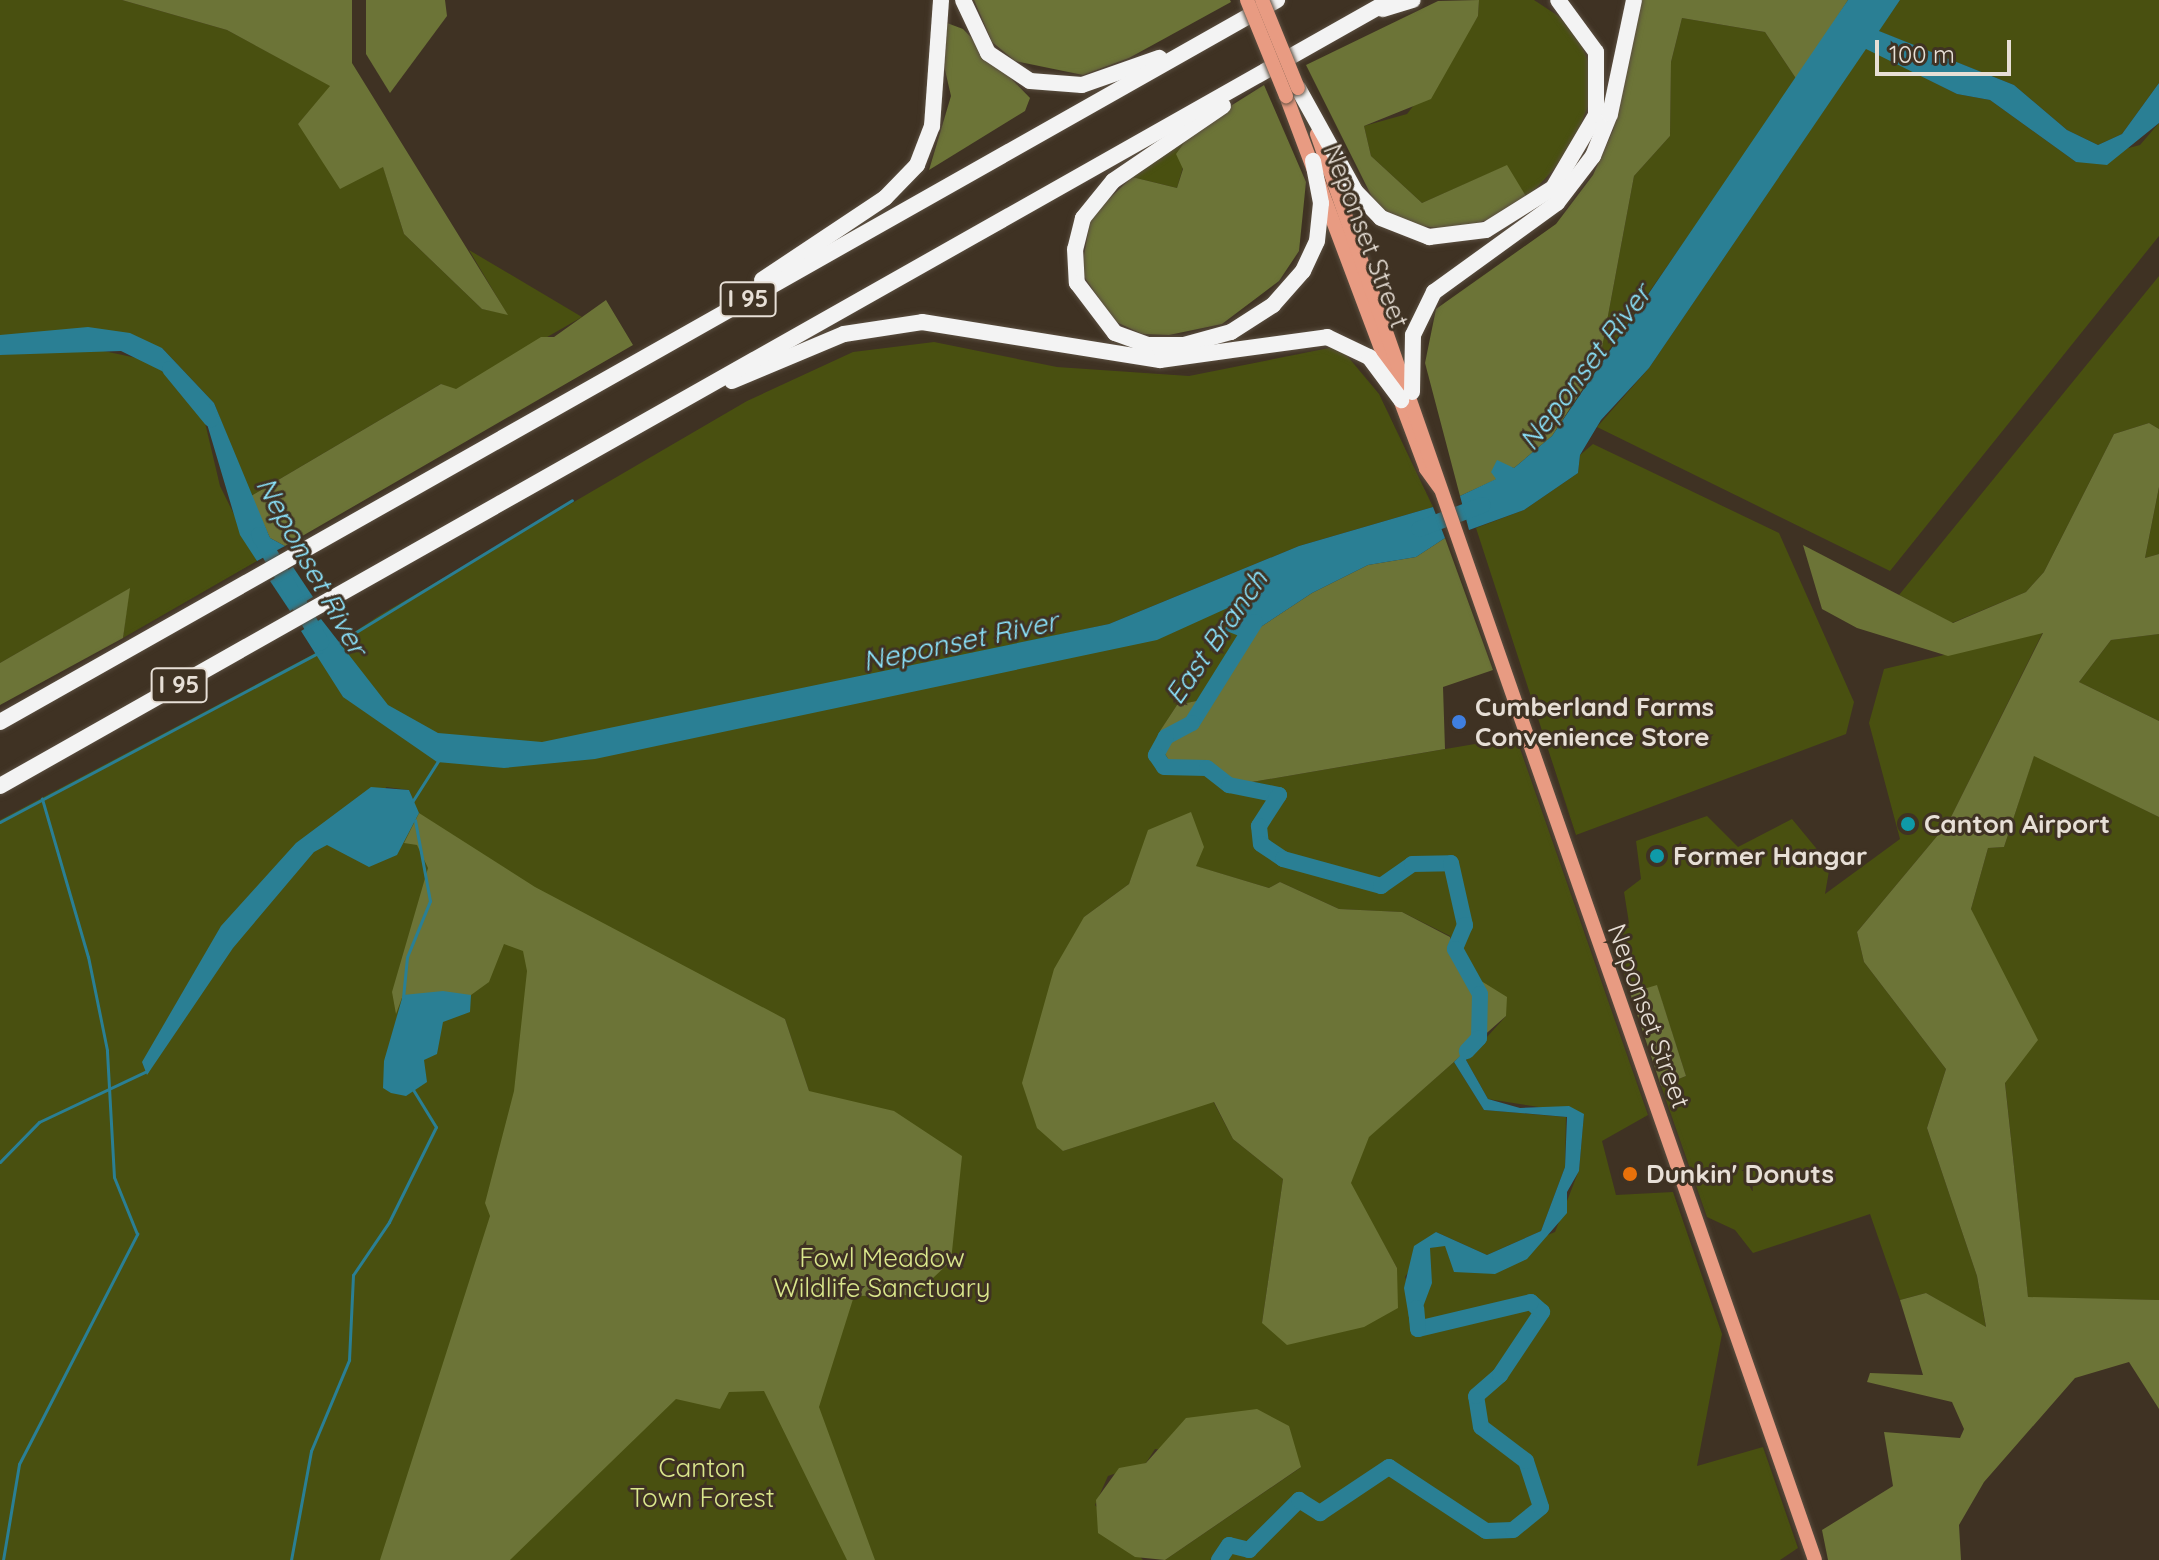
<!DOCTYPE html>
<style>
body{margin:0}
#map{position:relative;width:2159px;height:1560px;overflow:hidden;background:#3f3223;font-family:Quicksand,sans-serif}
div>[style]{position:absolute}
.green>*{inset:0;background:#495010}
.forest>*{inset:0;background:#6c7437}
.water>*{inset:0;background:#2a7f94}
.stream>*{height:3px;margin:-1.5px;padding:0 1.5px;transform-origin:1.5px;border-radius:1.5px;background:#2a7f94}
.river>*{height:16px;margin:-8px;padding:0 8px;transform-origin:8px;border-radius:8px;background:#2a7f94}
.roads{filter:drop-shadow(0 0 2px #5a4e40) drop-shadow(0 0 2px #5a4e40)}
.secondary>*{height:14px;margin:-7px;padding:0 7px;transform-origin:7px;border-radius:7px;background:#e89b82}
.highway>*{height:16px;margin:-8px;padding:0 8px;transform-origin:8px;border-radius:8px;background:#f3f3f3}
.bridges{filter:drop-shadow(0 0 2px #5a4e40) drop-shadow(0 0 2px #5a4e40)}
.secondary-bridge>*{height:14px;margin:-7px;padding:0 7px;transform-origin:7px;border-radius:7px;background:#e89b82}
.dots>*{width:22px;height:22px;translate:-50% -50%;box-sizing:border-box;border:4px solid #3f3223;border-radius:50%}
span{translate:-50% -50%;white-space:nowrap;text-align:center;line-height:1.15;-webkit-text-stroke:6px #3f3223;paint-order:stroke}
.shield-label span{padding:2px 6px;background:#3f3223;border:2px solid;border-radius:6px;-webkit-text-stroke-width:0}
.shield-label{font-size:24px;color:#e7dfd6;font-weight:700}
.street-label{font-size:26px;color:#e7dfd6}
.poi-label{font-size:26px;color:#e7dfd6;font-weight:700}
.left{translate:0 -50%;text-align:left}
.park-label{font-size:26px;color:#dae78c}
.water-label{font-size:28px;color:#8ce5ff;font-style:italic}
.scale{position:absolute;left:1875px;top:40px;width:136px;height:36px;box-sizing:border-box;border:4px solid #e7dfd6;border-top:0;padding-left:10px;font-size:24px;line-height:28px;white-space:nowrap;color:#e7dfd6;-webkit-text-stroke:6px #3f3223;paint-order:stroke}
</style>
<div id="map">
<div class="green">
<div style="clip-path:polygon(0 0,122px 0,227px 30px,331px 86px,298px 124px,383px 166px,404px 234px,482px 309px,507px 314px,469px 250px,582px 317px,455px 390px,441px 384px,251px 496px,214px 403px,162px 348px,0 335px)"></div>
<div style="clip-path:polygon(1479px 0,1534px 0,1575px 27px,1590px 67px,1588px 106px,1570px 152px,1527px 198px,1506px 166px,1422px 203px,1371px 156px,1364px 126px,1407px 114px,1457px 50px,1478px 16px)"></div>
<div style="clip-path:polygon(1900px 0,2159px 0,2159px 83px,2122px 134px,2098px 145px,2067px 130px,2014px 85px,1878px 31px)"></div>
<div style="clip-path:polygon(1682px 18px,1765px 32px,1797px 80px,1599px 364px,1634px 176px,1670px 136px,1671px 62px)"></div>
<div style="clip-path:polygon(1866px 48px,1957px 94px,1990px 100px,2076px 162px,2140px 145px,2159px 123px,2159px 236px,1890px 571px,1597px 427px,1649px 368px)"></div>
<div style="clip-path:polygon(1194px 129px,1177px 188px,1132px 177px)"></div>
<div style="clip-path:polygon(2159px 276px,2159px 429px,2149px 423px,2114px 434px,2044px 572px,2026px 592px,1952px 623px,1899px 595px)"></div>
<div style="clip-path:polygon(evenodd,934px 342px,1057px 367px,1189px 376px,1339px 346px,1379px 394px,1433px 507px,1299px 546px,1109px 624px,965px 655px,991px 664px,1258px 587px,1224px 629px,1244px 638px,1206px 699px,1177px 705px,1161px 730px,1170px 737px,1170px 762px,1218px 771px,1240px 784px,1516px 737px,1648px 1115px,1602px 1141px,1616px 1195px,1673px 1192px,1722px 1334px,1697px 1466px,1763px 1447px,1798px 1548px,1780px 1560px,1165px 1560px,1300px 1468px,1155px 1449px,1146px 1463px,1108px 1476px,1095px 1505px,1143px 1560px,0 1560px,0 820px,319px 651px,343px 697px,366px 682px,339px 642px,380px 615px,747px 401px,853px 352px,934px 342px,386px 787px,409px 790px,413px 801px,379px 819px,386px 787px,934px 342px,1149px 831px,1195px 866px,1269px 888px,1280px 882px,1339px 909px,1402px 912px,1450px 936px,1457px 966px,1506px 1016px,1466px 1060px,1488px 1099px,1584px 1114px,1579px 1170px,1555px 1232px,1455px 1272px,1445px 1245px,1430px 1248px,1422px 1319px,1405px 1277px,1436px 1232px,1487px 1255px,1541px 1231px,1565px 1167px,1566px 1117px,1484px 1110px,1454px 1062px,1368px 1137px,1350px 1184px,1397px 1268px,1262px 1323px,1283px 1179px,1233px 1139px,1213px 1101px,1063px 1151px,1084px 917px,1129px 884px,1149px 831px,934px 342px,743px 1000px,785px 1019px,809px 1091px,743px 1000px)"></div>
<div style="clip-path:polygon(85px 347px,146px 360px,199px 397px,220px 486px,257px 561px,123px 638px,129px 589px,0 663px,0 355px)"></div>
<div style="clip-path:polygon(1593px 444px,1779px 533px,1854px 702px,1846px 734px,1576px 835px,1476px 528px,1524px 510px,1578px 473px,1580px 455px)"></div>
<div style="clip-path:polygon(2159px 487px,2159px 554px,2145px 558px)"></div>
<div style="clip-path:polygon(2043px 632px,1948px 823px,1857px 932px,1864px 962px,1946px 1069px,1927px 1128px,1977px 1276px,1986px 1328px,1926px 1293px,1900px 1300px,1870px 1214px,1753px 1253px,1735px 1230px,1707px 1217px,1661px 1086px,1686px 1076px,1657px 986px,1630px 993px,1612px 939px,1629px 923px,1624px 892px,1641px 879px,1636px 841px,1707px 816px,1738px 847px,1792px 819px,1830px 865px,1825px 894px,1900px 839px,1869px 723px,1884px 669px)"></div>
<div style="clip-path:polygon(2159px 634px,2159px 721px,2079px 682px,2111px 640px)"></div>
<div style="clip-path:polygon(2034px 755px,2159px 817px,2159px 1300px,2028px 1298px,1992px 960px,1971px 909px,1988px 848px,2004px 847px)"></div>
</div>
<div class="forest">
<div style="clip-path:polygon(122px 0,352px 0,352px 63px,508px 315px,482px 309px,404px 234px,383px 167px,340px 189px,298px 124px,330px 86px,227px 30px)"></div>
<div style="clip-path:polygon(366px 0,445px 0,447px 16px,390px 93px,366px 54px)"></div>
<div style="clip-path:polygon(974px 0,1230px 0,1231px 2px,1129px 58px,1083px 75px,1015px 61px,992px 42px)"></div>
<div style="clip-path:polygon(1479px 0,1478px 16px,1431px 99px,1364px 126px,1371px 156px,1422px 203px,1507px 165px,1527px 198px,1491px 219px,1453px 230px,1414px 225px,1378px 209px,1306px 65px,1438px 1px)"></div>
<div style="clip-path:polygon(1642px 0,1848px 0,1797px 80px,1765px 32px,1682px 18px,1671px 62px,1670px 136px,1634px 176px,1599px 364px,1552px 436px,1514px 468px,1506px 466px,1497px 479px,1460px 496px,1425px 363px,1436px 309px,1556px 224px,1593px 175px,1613px 130px)"></div>
<div style="clip-path:polygon(947px 23px,963px 29px,1030px 98px,1025px 111px,929px 170px,951px 96px,942px 57px)"></div>
<div style="clip-path:polygon(1264px 85px,1306px 182px,1299px 251px,1279px 281px,1222px 324px,1169px 335px,1142px 334px,1114px 321px,1081px 272px,1091px 216px,1132px 177px,1177px 188px,1183px 169px,1176px 154px,1194px 129px)"></div>
<div style="clip-path:polygon(606px 300px,633px 345px,285px 546px,270px 538px,251px 496px,441px 384px,456px 389px,541px 337px,554px 337px)"></div>
<div style="clip-path:polygon(2149px 423px,2159px 429px,2159px 487px,2145px 558px,2159px 554px,2159px 634px,2111px 640px,2079px 682px,2159px 721px,2159px 817px,2034px 756px,2004px 847px,1988px 848px,1971px 909px,2038px 1040px,2005px 1083px,2028px 1297px,2159px 1300px,2159px 1409px,2129px 1362px,2075px 1378px,1984px 1482px,1959px 1525px,1961px 1560px,1828px 1560px,1822px 1530px,1893px 1486px,1884px 1432px,1960px 1438px,1964px 1429px,1952px 1402px,1867px 1382px,1870px 1373px,1923px 1375px,1900px 1300px,1926px 1293px,1986px 1327px,1977px 1276px,1927px 1128px,1946px 1069px,1864px 962px,1857px 932px,1948px 823px,2043px 633px,1948px 656px,1857px 628px,1822px 609px,1803px 545px,1953px 623px,2026px 592px,2044px 572px,2114px 434px)"></div>
<div style="clip-path:polygon(1445px 538px,1493px 670px,1443px 687px,1445px 749px,1240px 784px,1218px 771px,1170px 762px,1164px 752px,1169px 737px,1160px 731px,1177px 705px,1206px 699px,1244px 638px,1312px 593px,1368px 565px,1416px 557px)"></div>
<div style="clip-path:polygon(130px 588px,123px 638px,0 705px,0 663px)"></div>
<div style="clip-path:polygon(1191px 812px,1204px 847px,1196px 866px,1269px 888px,1280px 882px,1339px 909px,1402px 912px,1450px 937px,1457px 966px,1507px 997px,1506px 1016px,1369px 1137px,1351px 1183px,1397px 1268px,1398px 1308px,1364px 1327px,1287px 1345px,1262px 1323px,1283px 1179px,1233px 1139px,1214px 1102px,1063px 1151px,1037px 1128px,1022px 1083px,1054px 969px,1084px 917px,1129px 884px,1148px 830px)"></div>
<div style="clip-path:polygon(419px 813px,535px 887px,785px 1019px,809px 1091px,894px 1111px,962px 1156px,951px 1261px,915px 1295px,854px 1296px,819px 1407px,875px 1560px,847px 1560px,764px 1391px,729px 1392px,720px 1409px,676px 1399px,510px 1560px,380px 1560px,490px 1216px,485px 1203px,514px 1091px,527px 971px,523px 951px,504px 944px,489px 982px,471px 995px,403px 995px,396px 1014px,392px 992px,428px 868px,417px 845px,404px 843px)"></div>
<div style="clip-path:polygon(1657px 985px,1686px 1076px,1661px 1086px,1630px 993px)"></div>
<div style="clip-path:polygon(1257px 1409px,1289px 1426px,1301px 1467px,1165px 1560px,1135px 1557px,1098px 1533px,1096px 1500px,1119px 1468px,1146px 1463px,1186px 1418px)"></div>
</div>
<div class="water">
<div style="clip-path:polygon(1848px 0,1900px 0,1879px 31px,2014px 85px,2067px 130px,2098px 145px,2122px 134px,2159px 83px,2159px 123px,2107px 165px,2076px 162px,1990px 100px,1957px 94px,1866px 49px,1649px 368px,1601px 420px,1580px 455px,1578px 473px,1524px 510px,1469px 530px,1460px 496px,1496px 479px,1491px 472px,1497px 460px,1514px 468px,1552px 436px)"></div>
<div style="clip-path:polygon(88px 327px,130px 333px,162px 348px,214px 403px,270px 538px,285px 546px,257px 561px,240px 535px,199px 397px,176px 378px,121px 351px,0 355px,0 335px)"></div>
<div style="clip-path:polygon(1433px 507px,1445px 538px,1416px 557px,1368px 565px,1312px 593px,1244px 638px,1224px 630px,1243px 601px,1157px 640px,595px 759px,504px 768px,437px 762px,343px 697px,301px 631px,321px 619px,388px 705px,438px 733px,542px 742px,1109px 624px,1299px 546px)"></div>
<div style="clip-path:polygon(293px 567px,313px 597px,290px 611px,270px 581px)"></div>
<div style="clip-path:polygon(371px 787px,409px 790px,419px 813px,397px 855px,369px 867px,327px 845px,314px 852px,233px 948px,147px 1075px,142px 1062px,221px 926px,296px 843px)"></div>
<div style="clip-path:polygon(443px 991px,471px 995px,470px 1012px,443px 1022px,437px 1054px,424px 1060px,427px 1082px,406px 1096px,391px 1093px,383px 1088px,384px 1061px,403px 995px)"></div>
<div style="clip-path:polygon(1483px 1033px,1466px 1060px,1488px 1099px,1520px 1108px,1569px 1106px,1584px 1114px,1579px 1171px,1567px 1192px,1567px 1213px,1527px 1259px,1495px 1274px,1454px 1272px,1445px 1246px,1430px 1248px,1432px 1283px,1412px 1336px,1404px 1288px,1414px 1246px,1436px 1232px,1487px 1255px,1541px 1231px,1565px 1167px,1567px 1117px,1484px 1110px,1454px 1062px)"></div>
</div>
<div class="stream">
<div style="left:338px;top:643px;width:274px;rotate:-31.4deg"></div>
<div style="left:412px;top:802px;width:49px;rotate:-57.6deg"></div>
<div style="left:0;top:822px;width:364px;rotate:-28deg"></div>
<div style="left:403px;top:998px;width:41px;rotate:-84.4deg"></div>
<div style="left:407px;top:957px;width:61px;rotate:-67.7deg"></div>
<div style="left:430px;top:901px;width:82px;rotate:-100.5deg"></div>
<div style="left:0;top:1162px;width:56px;rotate:-45.7deg"></div>
<div style="left:39px;top:1122px;width:119px;rotate:-25.3deg"></div>
<div style="left:3px;top:1560px;width:97px;rotate:-80.5deg"></div>
<div style="left:19px;top:1464px;width:259px;rotate:-62.8deg"></div>
<div style="left:137px;top:1234px;width:61px;rotate:-112deg"></div>
<div style="left:114px;top:1177px;width:127px;rotate:-93.2deg"></div>
<div style="left:107px;top:1050px;width:95px;rotate:-101.5deg"></div>
<div style="left:88px;top:957px;width:165px;rotate:-106.2deg"></div>
<div style="left:291px;top:1560px;width:111px;rotate:-79.6deg"></div>
<div style="left:311px;top:1451px;width:99px;rotate:-67.3deg"></div>
<div style="left:349px;top:1360px;width:85px;rotate:-87.3deg"></div>
<div style="left:353px;top:1275px;width:64px;rotate:-55.8deg"></div>
<div style="left:389px;top:1222px;width:106px;rotate:-63.7deg"></div>
<div style="left:436px;top:1127px;width:46px;rotate:-121.6deg"></div>
</div>
<div class="river">
<div style="left:170px;top:369px;width:65px;rotate:50.6deg"></div>
<div style="left:1419px;top:529px;width:68px;rotate:-20.6deg"></div>
<div style="left:259px;top:535px;width:124px;rotate:59.9deg"></div>
<div style="left:1255px;top:622px;width:119px;rotate:122deg"></div>
<div style="left:1192px;top:723px;width:30px;rotate:152deg"></div>
<div style="left:1166px;top:737px;width:21px;rotate:119deg"></div>
<div style="left:1156px;top:755px;width:14px;rotate:56deg"></div>
<div style="left:1164px;top:767px;width:43px;rotate:1.3deg"></div>
<div style="left:1207px;top:768px;width:28px;rotate:38deg"></div>
<div style="left:1229px;top:785px;width:51px;rotate:11.3deg"></div>
<div style="left:1279px;top:795px;width:37px;rotate:123deg"></div>
<div style="left:1259px;top:826px;width:18px;rotate:84deg"></div>
<div style="left:1261px;top:844px;width:27px;rotate:34deg"></div>
<div style="left:1283px;top:859px;width:102px;rotate:15.4deg"></div>
<div style="left:1381px;top:886px;width:38px;rotate:-35deg"></div>
<div style="left:1412px;top:864px;width:39px;rotate:-1deg"></div>
<div style="left:1451px;top:863px;width:64px;rotate:77.3deg"></div>
<div style="left:1465px;top:925px;width:26px;rotate:113deg"></div>
<div style="left:1455px;top:949px;width:51px;rotate:60.9deg"></div>
<div style="left:1480px;top:994px;width:44px;rotate:91.3deg"></div>
<div style="left:1479px;top:1038px;width:18px;rotate:133deg"></div>
<div style="left:1219px;top:1560px;width:18px;rotate:-56deg"></div>
<div style="left:1229px;top:1545px;width:21px;rotate:14deg"></div>
<div style="left:1249px;top:1550px;width:71px;rotate:-45deg"></div>
<div style="left:1299px;top:1500px;width:25px;rotate:32deg"></div>
<div style="left:1320px;top:1513px;width:83px;rotate:-33.7deg"></div>
<div style="left:1389px;top:1467px;width:116px;rotate:33.4deg"></div>
<div style="left:1486px;top:1531px;width:27px;rotate:-2deg"></div>
<div style="left:1513px;top:1530px;width:36px;rotate:-39deg"></div>
<div style="left:1541px;top:1507px;width:48px;rotate:-108.1deg"></div>
<div style="left:1526px;top:1461px;width:56px;rotate:-142.9deg"></div>
<div style="left:1481px;top:1427px;width:31px;rotate:-99deg"></div>
<div style="left:1476px;top:1396px;width:32px;rotate:-41deg"></div>
<div style="left:1500px;top:1375px;width:76px;rotate:-56.3deg"></div>
<div style="left:1542px;top:1312px;width:15px;rotate:-138deg"></div>
<div style="left:1531px;top:1302px;width:116px;rotate:166.6deg"></div>
<div style="left:1418px;top:1329px;width:21px;rotate:-95deg"></div>
</div>
<div class="roads">
<div class="secondary">
<div style="left:1286px;top:96px;width:398px;rotate:69.4deg"></div>
<div style="left:1426px;top:469px;width:24px;rotate:54deg"></div>
<div style="left:1317px;top:134px;width:1510px;rotate:70.75deg"></div>
</div>
<div class="highway">
<div style="left:963px;top:0;width:59px;rotate:64.7deg"></div>
<div style="left:988px;top:53px;width:50px;rotate:33.7deg"></div>
<div style="left:1030px;top:81px;width:52px;rotate:4.4deg"></div>
<div style="left:1082px;top:85px;width:82px;rotate:-19.3deg"></div>
<div style="left:1383px;top:9px;width:31px;rotate:-17deg"></div>
<div style="left:1298px;top:88px;width:118px;rotate:61deg"></div>
<div style="left:1355px;top:191px;width:37px;rotate:46deg"></div>
<div style="left:1381px;top:218px;width:52px;rotate:21.6deg"></div>
<div style="left:1429px;top:237px;width:57px;rotate:-7deg"></div>
<div style="left:1486px;top:230px;width:79px;rotate:-32.1deg"></div>
<div style="left:1553px;top:188px;width:85px;rotate:-59.5deg"></div>
<div style="left:1596px;top:115px;width:63px;rotate:-90deg"></div>
<div style="left:1596px;top:52px;width:64px;rotate:-126.2deg"></div>
<div style="left:1223px;top:106px;width:133px;rotate:145.7deg"></div>
<div style="left:1113px;top:181px;width:48px;rotate:129deg"></div>
<div style="left:1083px;top:218px;width:32px;rotate:104deg"></div>
<div style="left:1075px;top:249px;width:34px;rotate:87deg"></div>
<div style="left:1077px;top:283px;width:63px;rotate:52.8deg"></div>
<div style="left:1115px;top:333px;width:35px;rotate:20deg"></div>
<div style="left:1148px;top:345px;width:36px"></div>
<div style="left:1184px;top:345px;width:49px;rotate:-15.5deg"></div>
<div style="left:1231px;top:332px;width:50px;rotate:-32.7deg"></div>
<div style="left:1273px;top:305px;width:45px;rotate:-48.6deg"></div>
<div style="left:1303px;top:271px;width:33px;rotate:-65deg"></div>
<div style="left:1317px;top:241px;width:38px;rotate:-84deg"></div>
<div style="left:1321px;top:203px;width:43px;rotate:-100.8deg"></div>
<div style="left:762px;top:280px;width:148px;rotate:-33.7deg"></div>
<div style="left:885px;top:198px;width:46px;rotate:-45.9deg"></div>
<div style="left:917px;top:165px;width:42px;rotate:-69deg"></div>
<div style="left:932px;top:126px;width:126px;rotate:-85.9deg"></div>
<div style="left:732px;top:381px;width:121px;rotate:-22.8deg"></div>
<div style="left:844px;top:334px;width:79px;rotate:-8.7deg"></div>
<div style="left:922px;top:322px;width:241px;rotate:9.1deg"></div>
<div style="left:1160px;top:360px;width:169px;rotate:-7.8deg"></div>
<div style="left:1327px;top:337px;width:47px;rotate:25.5deg"></div>
<div style="left:1369px;top:357px;width:54px;rotate:53.3deg"></div>
<div style="left:1412px;top:392px;width:57px;rotate:-89deg"></div>
<div style="left:1413px;top:335px;width:48px;rotate:-64deg"></div>
<div style="left:1434px;top:292px;width:152px;rotate:-35.9deg"></div>
<div style="left:1557px;top:203px;width:59px;rotate:-52.5deg"></div>
<div style="left:1593px;top:156px;width:45px;rotate:-68deg"></div>
<div style="left:1610px;top:114px;width:116px;rotate:-78.1deg"></div>
<div style="left:0;top:722px;width:1467px;rotate:-29.48deg"></div>
<div style="left:0;top:786px;width:1598px;rotate:-29.47deg"></div>
</div>
</div>
<div class="bridges">
<div class="secondary-bridge">
<div style="left:1247px;top:0;width:104px;rotate:67.9deg"></div>
<div style="left:1262px;top:0;width:95px;rotate:67.8deg"></div>
</div>
</div>
<div class="dots">
<div style="left:1459px;top:722px;background:#3f7fe0"></div>
<div style="left:1908px;top:824px;background:#0f9aa8"></div>
<div style="left:1657px;top:856px;background:#0f9aa8"></div>
<div style="left:1630px;top:1174px;background:#e8710a"></div>
</div>
<div class="shield-label">
<span style="left:748px;top:299px">I 95</span>
<span style="left:179px;top:685px">I 95</span>
</div>
<div class="street-label">
<span style="left:1366px;top:236px;rotate:69deg">Neponset Street</span>
<span style="left:1649px;top:1016px;rotate:70deg">Neponset Street</span>
</div>
<div class="poi-label">
<span class="left" style="left:1475px;top:722px">Cumberland Farms<br>Convenience Store</span>
<span class="left" style="left:1924px;top:824px">Canton Airport</span>
<span class="left" style="left:1673px;top:856px">Former Hangar</span>
<span class="left" style="left:1646px;top:1174px">Dunkin' Donuts</span>
</div>
<div class="park-label">
<span style="left:882px;top:1273px">Fowl Meadow<br>Wildlife Sanctuary</span>
<span style="left:702px;top:1483px">Canton<br>Town Forest</span>
</div>
<div class="water-label">
<span style="left:1585px;top:367px;rotate:-53deg">Neponset River</span>
<span style="left:312px;top:566px;rotate:61deg">Neponset River</span>
<span style="left:1216px;top:637px;rotate:-55deg">East Branch</span>
<span style="left:960px;top:641px;rotate:-12deg">Neponset River</span>
</div>
<div class="scale">100 m</div>
</div>
